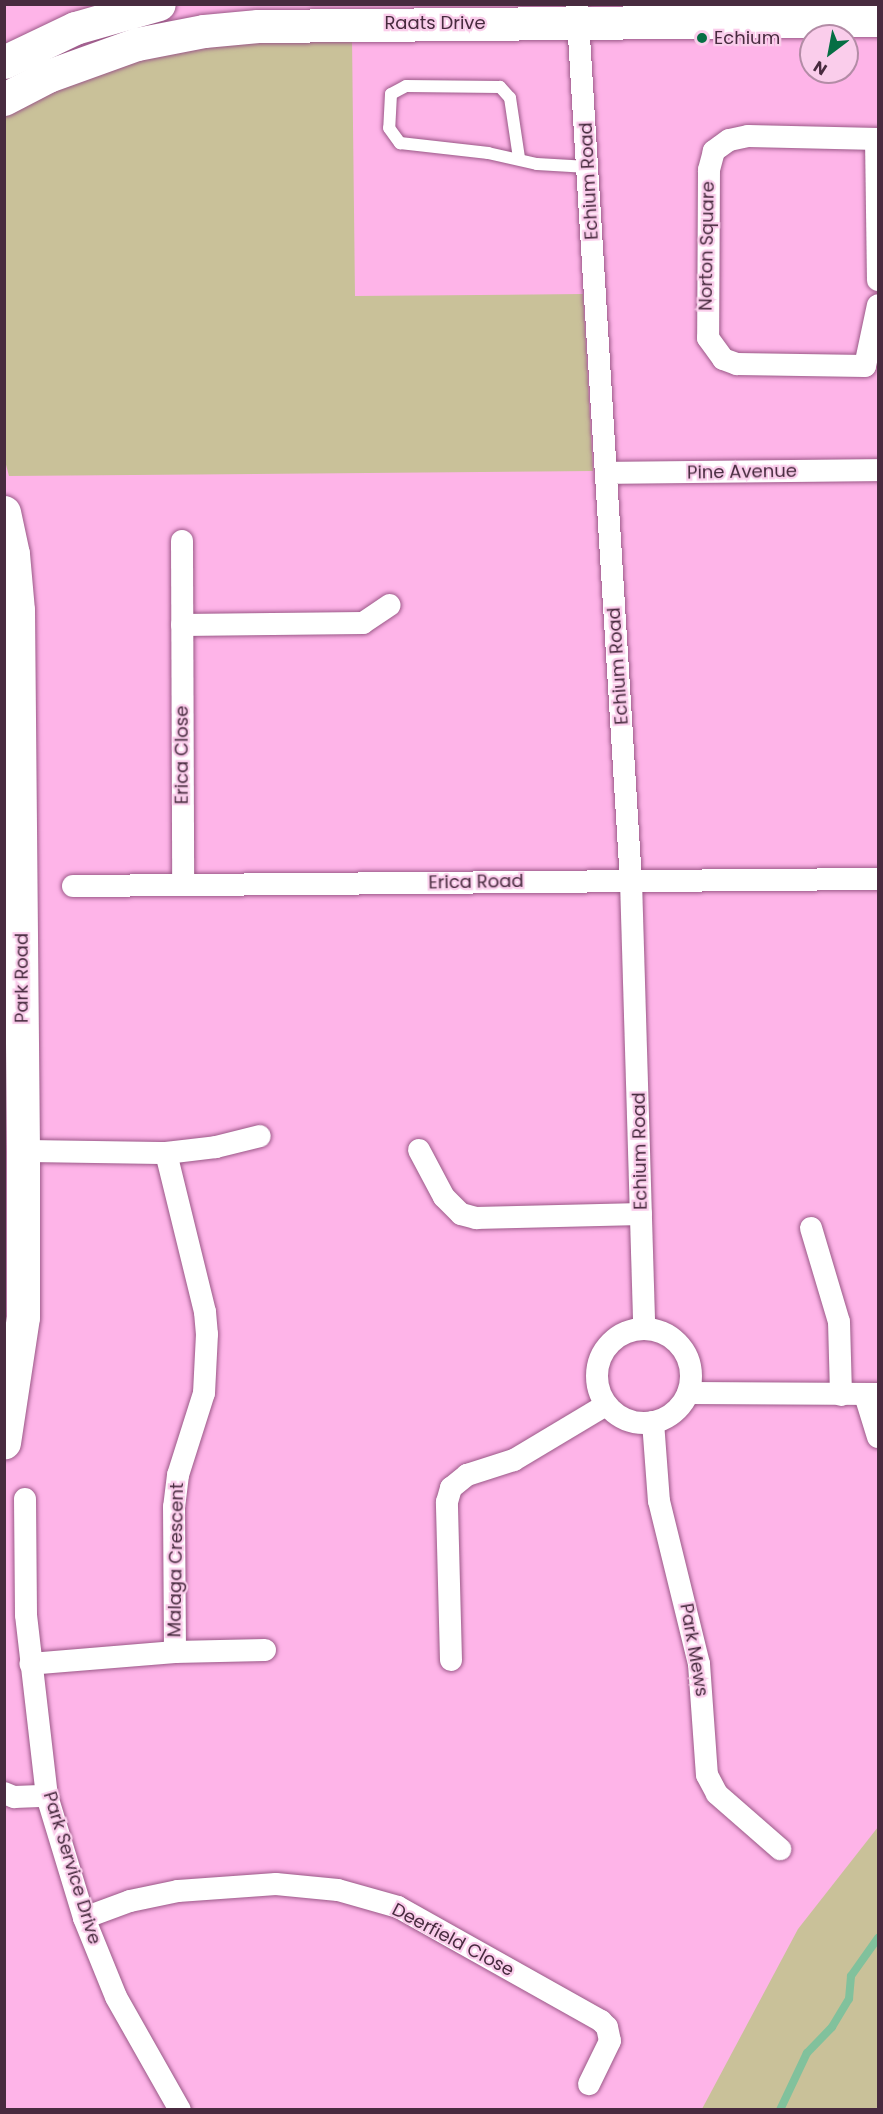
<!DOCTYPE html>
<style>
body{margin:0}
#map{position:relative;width:883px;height:2114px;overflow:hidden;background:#feb4e8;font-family:Poppins,sans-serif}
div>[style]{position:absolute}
.green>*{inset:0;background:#c9c199}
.stream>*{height:8px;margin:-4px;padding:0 4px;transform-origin:4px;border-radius:4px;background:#81c19c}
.roads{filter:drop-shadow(0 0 2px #9a5887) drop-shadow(0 0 2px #9a5887)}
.lane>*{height:12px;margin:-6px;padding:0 6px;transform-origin:6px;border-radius:6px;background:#fff}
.street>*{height:22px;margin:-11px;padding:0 11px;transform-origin:11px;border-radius:11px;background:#fff}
.street>.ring{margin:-11px;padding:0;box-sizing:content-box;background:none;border:22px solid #fff;border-radius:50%}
.secondary>*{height:33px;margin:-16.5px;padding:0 16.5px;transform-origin:16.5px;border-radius:16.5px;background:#fff}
.dots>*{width:16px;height:16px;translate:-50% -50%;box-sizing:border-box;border:3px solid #facdeb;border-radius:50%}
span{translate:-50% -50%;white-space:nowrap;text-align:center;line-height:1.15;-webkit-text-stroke:4.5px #facdeb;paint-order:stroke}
.street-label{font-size:18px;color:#482b3f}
.poi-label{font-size:18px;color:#482b3f}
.left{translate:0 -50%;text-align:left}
.frame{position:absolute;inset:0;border:6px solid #482b3f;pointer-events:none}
.north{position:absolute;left:799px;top:24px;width:60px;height:60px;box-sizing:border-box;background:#facdeb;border:2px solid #b38ca6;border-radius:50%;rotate:212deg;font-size:16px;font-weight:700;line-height:24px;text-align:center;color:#482b3f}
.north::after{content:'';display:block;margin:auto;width:21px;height:27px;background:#066e44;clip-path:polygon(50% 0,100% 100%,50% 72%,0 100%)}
</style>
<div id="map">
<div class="green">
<div style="clip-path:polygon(352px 38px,355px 296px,583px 294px,593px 471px,9px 476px,5px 461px,5px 115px,50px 91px,135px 60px,254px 40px)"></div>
<div style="clip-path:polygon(878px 1827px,878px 2109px,702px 2109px,798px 1929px)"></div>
</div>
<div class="stream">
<div style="left:780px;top:2110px;width:63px;rotate:-64.7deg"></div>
<div style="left:807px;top:2053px;width:36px;rotate:-46deg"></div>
<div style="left:832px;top:2027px;width:33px;rotate:-59deg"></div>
<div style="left:849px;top:1999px;width:23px;rotate:-85deg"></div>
<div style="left:851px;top:1976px;width:47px;rotate:-54.6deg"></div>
</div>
<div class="roads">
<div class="lane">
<div style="left:519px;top:158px;width:61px;rotate:-98.5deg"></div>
<div style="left:510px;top:98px;width:15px;rotate:-132deg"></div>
<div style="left:500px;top:87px;width:94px;rotate:-179.4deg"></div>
<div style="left:406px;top:86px;width:17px;rotate:152deg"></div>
<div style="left:391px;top:94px;width:34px;rotate:93deg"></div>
<div style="left:389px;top:128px;width:19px;rotate:54deg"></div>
<div style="left:400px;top:143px;width:89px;rotate:6.5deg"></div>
<div style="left:488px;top:153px;width:50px;rotate:12.7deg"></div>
<div style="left:537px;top:164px;width:51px;rotate:3.4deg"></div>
</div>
<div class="street">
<div style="left:577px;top:4px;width:879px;rotate:86.48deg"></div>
<div style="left:631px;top:881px;width:447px;rotate:88.3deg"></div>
<div style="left:876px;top:139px;width:141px;rotate:89.2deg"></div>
<div style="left:878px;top:139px;width:130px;rotate:-178.7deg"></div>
<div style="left:748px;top:136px;width:19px;rotate:168deg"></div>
<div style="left:729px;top:140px;width:19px;rotate:144deg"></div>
<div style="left:714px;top:151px;width:20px;rotate:105deg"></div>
<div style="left:709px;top:170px;width:168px;rotate:90.3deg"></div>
<div style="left:708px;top:338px;width:26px;rotate:54deg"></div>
<div style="left:723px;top:359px;width:15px;rotate:20deg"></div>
<div style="left:737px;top:364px;width:128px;rotate:0.9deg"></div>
<div style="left:865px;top:366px;width:62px;rotate:-78deg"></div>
<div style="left:606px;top:473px;width:272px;rotate:-0.6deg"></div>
<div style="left:182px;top:541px;width:344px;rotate:89.8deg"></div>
<div style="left:182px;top:625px;width:181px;rotate:-0.6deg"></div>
<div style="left:363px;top:623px;width:32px;rotate:-34deg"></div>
<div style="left:73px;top:886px;width:805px;rotate:-0.5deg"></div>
<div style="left:419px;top:1150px;width:53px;rotate:62deg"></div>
<div style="left:444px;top:1197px;width:24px;rotate:45deg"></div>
<div style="left:461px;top:1214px;width:16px;rotate:15deg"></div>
<div style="left:476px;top:1218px;width:165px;rotate:-1.4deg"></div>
<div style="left:23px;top:1151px;width:143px;rotate:0.8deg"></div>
<div style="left:166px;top:1153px;width:164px;rotate:76.2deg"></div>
<div style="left:205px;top:1312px;width:22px;rotate:85deg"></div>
<div style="left:207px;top:1334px;width:59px;rotate:92.9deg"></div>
<div style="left:204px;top:1393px;width:86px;rotate:107.6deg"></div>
<div style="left:178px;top:1475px;width:32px;rotate:97deg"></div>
<div style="left:174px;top:1507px;width:145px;rotate:89.6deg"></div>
<div style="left:175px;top:1652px;width:145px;rotate:175.3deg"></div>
<div style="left:166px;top:1153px;width:50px;rotate:-6.8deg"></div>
<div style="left:216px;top:1147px;width:45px;rotate:-14deg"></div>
<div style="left:811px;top:1228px;width:98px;rotate:73.4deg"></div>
<div style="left:839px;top:1322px;width:73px;rotate:88.4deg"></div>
<div class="ring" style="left:597px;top:1329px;width:72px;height:72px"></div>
<div style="left:688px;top:1393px;width:190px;rotate:0.3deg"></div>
<div style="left:865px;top:1395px;width:44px;rotate:72.8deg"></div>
<div style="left:653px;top:1422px;width:79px;rotate:85.7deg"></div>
<div style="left:659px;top:1501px;width:168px;rotate:76.2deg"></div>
<div style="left:699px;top:1664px;width:111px;rotate:85.9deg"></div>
<div style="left:707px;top:1775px;width:21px;rotate:62deg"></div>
<div style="left:717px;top:1794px;width:84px;rotate:41.1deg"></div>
<div style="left:25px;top:1499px;width:116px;rotate:89.5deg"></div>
<div style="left:26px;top:1615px;width:182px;rotate:83.4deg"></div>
<div style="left:47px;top:1796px;width:127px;rotate:73.1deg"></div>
<div style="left:84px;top:1918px;width:85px;rotate:67.9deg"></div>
<div style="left:116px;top:1997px;width:130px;rotate:60.5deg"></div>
<div style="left:175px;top:1652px;width:90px;rotate:-1.3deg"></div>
<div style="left:451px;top:1660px;width:158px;rotate:-91.5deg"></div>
<div style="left:447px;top:1502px;width:15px;rotate:-74deg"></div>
<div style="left:451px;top:1488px;width:21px;rotate:-39deg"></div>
<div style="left:467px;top:1475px;width:49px;rotate:-17.7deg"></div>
<div style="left:514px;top:1460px;width:107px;rotate:-30.9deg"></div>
<div style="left:4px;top:1793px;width:11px;rotate:22deg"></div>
<div style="left:14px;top:1797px;width:33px;rotate:-2deg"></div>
<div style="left:84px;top:1918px;width:49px;rotate:-20.3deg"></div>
<div style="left:130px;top:1901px;width:49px;rotate:-11.8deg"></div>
<div style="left:178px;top:1891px;width:98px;rotate:-4.1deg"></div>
<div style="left:276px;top:1884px;width:62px;rotate:5.5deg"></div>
<div style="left:338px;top:1890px;width:62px;rotate:15.8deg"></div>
<div style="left:398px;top:1907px;width:233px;rotate:29.3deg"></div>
<div style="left:601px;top:2021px;width:8px;rotate:45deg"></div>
<div style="left:607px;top:2027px;width:14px;rotate:78deg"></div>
<div style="left:610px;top:2041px;width:48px;rotate:116deg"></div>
</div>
<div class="secondary">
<div style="left:4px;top:62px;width:79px;rotate:-25.6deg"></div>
<div style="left:75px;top:28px;width:87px;rotate:-15.9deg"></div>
<div style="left:4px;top:99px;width:50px;rotate:-27.6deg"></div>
<div style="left:48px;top:76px;width:95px;rotate:-19.8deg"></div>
<div style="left:137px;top:44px;width:68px;rotate:-11deg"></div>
<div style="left:204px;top:31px;width:54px;rotate:-5.3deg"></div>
<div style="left:258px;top:26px;width:620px;rotate:-0.55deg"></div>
<div style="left:4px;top:512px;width:43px;rotate:77.9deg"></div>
<div style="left:13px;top:554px;width:56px;rotate:84.9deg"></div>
<div style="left:18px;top:610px;width:541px;rotate:89.47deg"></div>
<div style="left:23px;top:1151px;width:166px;rotate:90deg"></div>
<div style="left:23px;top:1317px;width:127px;rotate:98.6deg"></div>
</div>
</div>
<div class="dots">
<div style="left:702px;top:38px;background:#066e44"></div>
</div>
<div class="street-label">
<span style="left:435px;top:23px">Raats Drive</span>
<span style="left:589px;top:181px;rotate:-93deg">Echium Road</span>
<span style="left:707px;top:246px;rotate:-89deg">Norton Square</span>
<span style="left:742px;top:472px;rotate:-1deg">Pine Avenue</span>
<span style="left:618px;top:666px;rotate:-94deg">Echium Road</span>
<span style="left:182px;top:755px;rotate:-90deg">Erica Close</span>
<span style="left:476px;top:882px;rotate:-1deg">Erica Road</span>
<span style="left:22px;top:978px;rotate:-90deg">Park Road</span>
<span style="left:640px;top:1151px;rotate:-91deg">Echium Road</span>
<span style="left:176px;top:1560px;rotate:-89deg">Malaga Crescent</span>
<span style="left:694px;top:1650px;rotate:80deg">Park Mews</span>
<span style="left:72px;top:1868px;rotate:73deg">Park Service Drive</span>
<span style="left:453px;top:1940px;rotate:28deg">Deerfield Close</span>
</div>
<div class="poi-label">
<span class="left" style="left:714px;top:38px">Echium</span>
</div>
<div class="frame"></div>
<div class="north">N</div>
</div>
